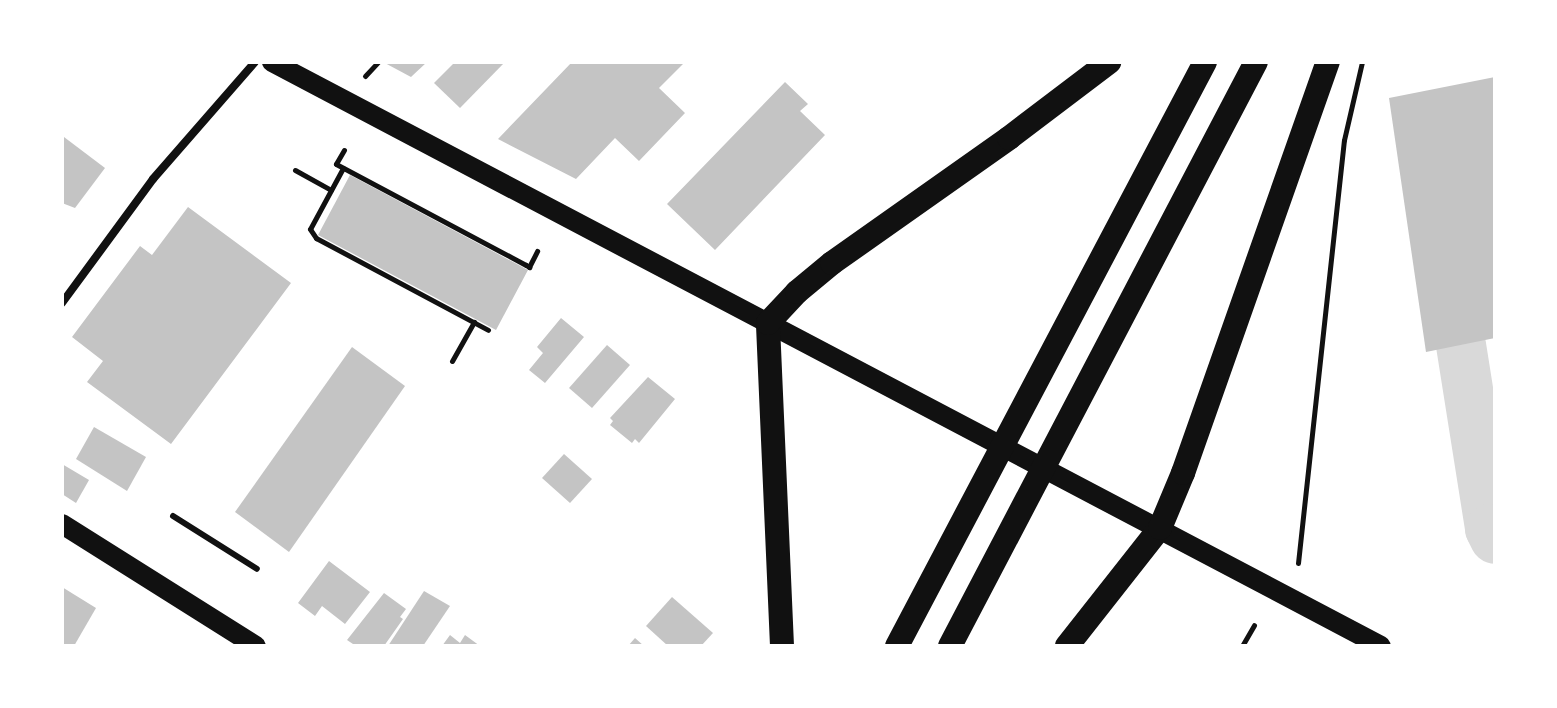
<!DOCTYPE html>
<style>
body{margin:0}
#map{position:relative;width:1557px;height:708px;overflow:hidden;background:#fff;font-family:Literata,serif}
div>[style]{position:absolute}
.river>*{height:50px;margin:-25px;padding:0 25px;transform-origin:25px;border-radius:25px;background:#d9d9d9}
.building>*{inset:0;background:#c4c4c4}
.path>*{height:5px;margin:-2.5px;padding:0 2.5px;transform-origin:2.5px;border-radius:2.5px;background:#111}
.service>*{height:6px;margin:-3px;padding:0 3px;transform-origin:3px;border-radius:3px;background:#111}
.minor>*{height:8px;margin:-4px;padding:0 4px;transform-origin:4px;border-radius:4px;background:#111}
.primary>*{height:20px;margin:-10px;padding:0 10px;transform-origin:10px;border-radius:10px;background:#111}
.motorway>*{height:24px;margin:-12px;padding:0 12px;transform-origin:12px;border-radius:12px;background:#111}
span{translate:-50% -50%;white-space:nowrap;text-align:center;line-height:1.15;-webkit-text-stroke:6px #fff;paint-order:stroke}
.frame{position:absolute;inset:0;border:64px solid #fff;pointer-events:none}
</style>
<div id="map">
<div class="river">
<div style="left:1461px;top:345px;width:186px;rotate:81deg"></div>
<div style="left:1490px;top:529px;width:11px;rotate:63deg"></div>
</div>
<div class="building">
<div style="clip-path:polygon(383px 62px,427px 62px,411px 77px)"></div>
<div style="clip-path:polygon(455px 62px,505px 62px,460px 108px,434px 83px)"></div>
<div style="clip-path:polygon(572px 62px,685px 62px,659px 88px,685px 113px,639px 161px,615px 138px,576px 179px,498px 139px)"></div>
<div style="clip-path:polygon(1495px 77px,1495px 338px,1426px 352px,1389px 98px)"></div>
<div style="clip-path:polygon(785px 82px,808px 104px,800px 111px,825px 135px,715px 250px,667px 204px)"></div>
<div style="clip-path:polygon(64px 137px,105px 168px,75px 208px,62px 203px)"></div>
<div style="clip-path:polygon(350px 175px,528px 270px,496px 330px,318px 235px)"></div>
<div style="clip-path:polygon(188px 207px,291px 283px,171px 444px,87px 382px,103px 361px,72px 337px,140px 246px,152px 255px)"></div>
<div style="clip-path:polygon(561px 318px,584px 337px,545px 383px,529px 370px,543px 353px,537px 347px)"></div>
<div style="clip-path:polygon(607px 345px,630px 365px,592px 408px,569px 388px)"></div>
<div style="clip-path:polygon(352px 347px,405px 386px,289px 552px,235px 512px)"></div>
<div style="clip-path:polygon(648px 377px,675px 399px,639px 443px,635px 439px,632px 443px,610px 425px,613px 421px,610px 418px)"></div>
<div style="clip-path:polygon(94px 427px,146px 457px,127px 491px,76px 459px)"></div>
<div style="clip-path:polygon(564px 454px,592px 479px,570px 503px,542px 478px)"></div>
<div style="clip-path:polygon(62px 464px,89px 480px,76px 503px,62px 494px)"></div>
<div style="clip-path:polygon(329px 561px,370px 592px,345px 624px,322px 606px,315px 616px,298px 603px)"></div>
<div style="clip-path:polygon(62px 587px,96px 608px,74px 646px,62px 646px)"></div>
<div style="clip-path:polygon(424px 591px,450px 606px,423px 646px,388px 646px)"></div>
<div style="clip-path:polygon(384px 593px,406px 609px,400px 617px,403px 619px,384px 646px,356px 646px,347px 640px)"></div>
<div style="clip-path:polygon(672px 597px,713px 633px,701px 646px,668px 646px,646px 626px)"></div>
<div style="clip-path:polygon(450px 635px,460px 643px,465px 635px,480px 646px,442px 646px)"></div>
<div style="clip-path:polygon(635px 638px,644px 646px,628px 646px)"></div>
</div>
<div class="path">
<div style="left:365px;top:76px;width:19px;rotate:-47deg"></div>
<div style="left:344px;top:150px;width:16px;rotate:120deg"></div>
<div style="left:336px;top:164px;width:215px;rotate:28deg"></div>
<div style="left:526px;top:265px;width:4px;rotate:34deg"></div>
<div style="left:529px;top:267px;width:18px;rotate:-63deg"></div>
<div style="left:343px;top:168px;width:69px;rotate:118.4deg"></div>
<div style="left:310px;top:229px;width:11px;rotate:56deg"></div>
<div style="left:316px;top:238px;width:195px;rotate:28.1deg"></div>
<div style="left:295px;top:170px;width:41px;rotate:29.1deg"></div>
<div style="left:452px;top:361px;width:45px;rotate:-60.6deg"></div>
<div style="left:1298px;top:563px;width:425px;rotate:-83.8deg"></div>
<div style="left:1344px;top:140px;width:80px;rotate:-77deg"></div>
<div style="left:1242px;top:646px;width:24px;rotate:-60deg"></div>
</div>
<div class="service">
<div style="left:173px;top:516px;width:99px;rotate:32.2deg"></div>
</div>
<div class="minor">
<div style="left:62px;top:303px;width:154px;rotate:-53.7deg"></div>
<div style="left:153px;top:179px;width:155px;rotate:-48.9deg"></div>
</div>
<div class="primary">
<div style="left:272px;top:62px;width:1253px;rotate:27.77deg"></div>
<div style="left:62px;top:524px;width:229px;rotate:32.2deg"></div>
</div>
<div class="motorway">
<div style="left:782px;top:646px;width:323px;rotate:-92.5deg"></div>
<div style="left:768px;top:323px;width:42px;rotate:-46.9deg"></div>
<div style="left:797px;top:292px;width:45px;rotate:-39.6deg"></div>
<div style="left:832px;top:263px;width:217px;rotate:-35.2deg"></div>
<div style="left:1009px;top:138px;width:126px;rotate:-37.2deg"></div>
<div style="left:897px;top:646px;width:660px;rotate:-62.19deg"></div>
<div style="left:950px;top:646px;width:659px;rotate:-62.35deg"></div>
<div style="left:1067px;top:646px;width:150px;rotate:-51.8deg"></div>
<div style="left:1160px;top:528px;width:60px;rotate:-67.3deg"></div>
<div style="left:1183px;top:473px;width:436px;rotate:-70.6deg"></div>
</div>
<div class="frame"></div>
</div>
